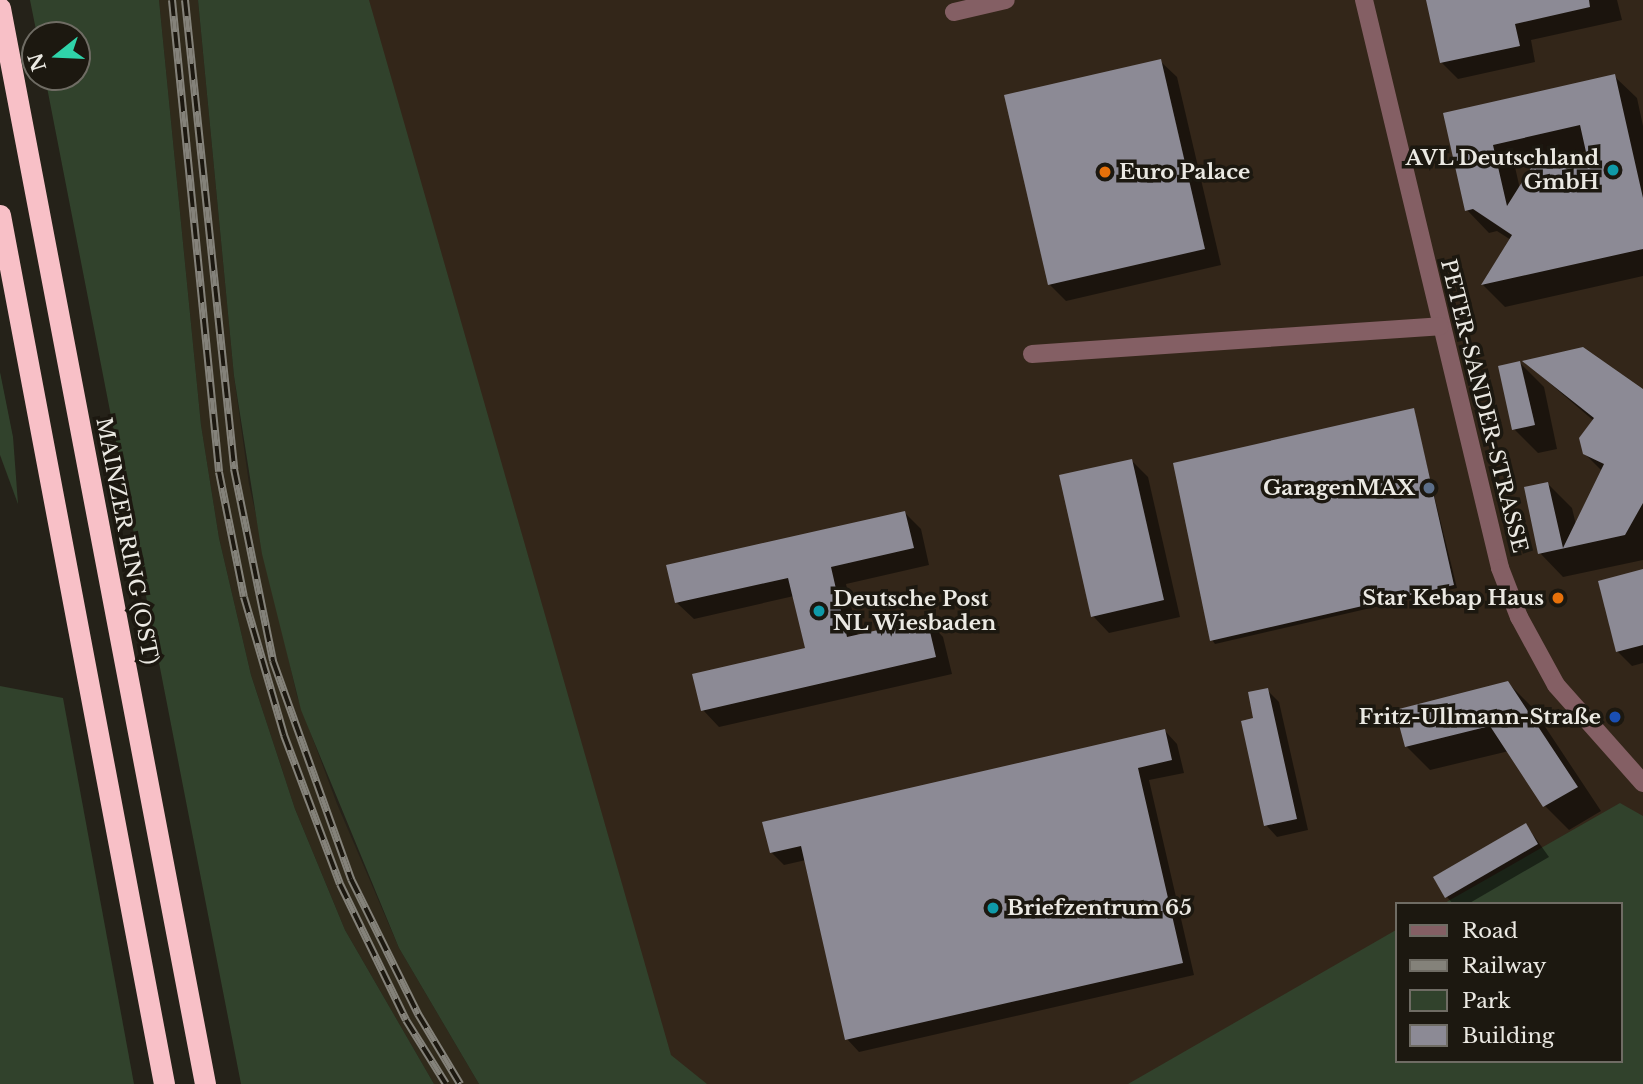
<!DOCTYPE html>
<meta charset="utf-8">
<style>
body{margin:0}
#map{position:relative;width:1643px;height:1084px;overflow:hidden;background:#252219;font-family:"Libre Baskerville",serif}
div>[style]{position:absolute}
.commercial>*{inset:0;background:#332619}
.built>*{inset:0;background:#302a1b}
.green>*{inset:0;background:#31422c}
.shadow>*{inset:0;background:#0007}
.building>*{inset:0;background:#8c8a95}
.minor>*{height:18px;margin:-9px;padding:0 9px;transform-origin:9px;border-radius:9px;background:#845f64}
.motorway>*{height:21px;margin:-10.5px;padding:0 10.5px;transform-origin:10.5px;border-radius:10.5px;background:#f8c0c7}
.rail>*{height:8px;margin-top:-4px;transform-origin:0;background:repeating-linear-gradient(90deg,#1c1810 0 16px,#84827a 0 32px);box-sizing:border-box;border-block:2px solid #84827a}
.dots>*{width:19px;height:19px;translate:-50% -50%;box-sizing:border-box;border:4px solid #1c1810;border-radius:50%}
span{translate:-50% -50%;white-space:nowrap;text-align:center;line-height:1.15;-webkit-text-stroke:7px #1c1810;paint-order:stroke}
.poi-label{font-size:21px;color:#ebe9e3;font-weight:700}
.right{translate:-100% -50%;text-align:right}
.left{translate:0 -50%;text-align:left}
.street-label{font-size:21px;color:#ebe9e3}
.legend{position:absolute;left:1395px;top:902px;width:228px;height:161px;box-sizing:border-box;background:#1c1810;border:2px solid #6f6c64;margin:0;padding:9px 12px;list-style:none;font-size:21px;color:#ebe9e3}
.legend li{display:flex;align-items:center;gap:14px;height:35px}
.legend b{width:35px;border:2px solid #6f6c64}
.north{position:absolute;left:21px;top:21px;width:70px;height:70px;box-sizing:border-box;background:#1c1810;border:2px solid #6f6c64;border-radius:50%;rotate:252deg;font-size:19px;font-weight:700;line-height:28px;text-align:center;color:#ebe9e3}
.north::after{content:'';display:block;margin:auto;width:24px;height:32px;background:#2fd4aa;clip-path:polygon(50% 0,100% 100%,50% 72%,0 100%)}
</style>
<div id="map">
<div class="commercial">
<div style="clip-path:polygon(evenodd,240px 0,1643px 0,1643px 1084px,598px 1084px,240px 0,1396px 904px,1620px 904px,1620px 1061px,1396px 1061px,1396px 904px)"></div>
</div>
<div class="built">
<div style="clip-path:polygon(159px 0,198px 0,234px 376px,249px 484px,297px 696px,337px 804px,399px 948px,479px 1084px,434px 1084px,345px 930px,295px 809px,251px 675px,219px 538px,201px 425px)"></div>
</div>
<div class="green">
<div style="clip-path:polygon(30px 0,159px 0,201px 425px,219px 538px,251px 675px,295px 809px,345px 930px,434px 1084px,241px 1084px,45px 77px,77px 77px,77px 35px,37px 35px)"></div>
<div style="clip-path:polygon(198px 0,369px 0,671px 1055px,707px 1084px,479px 1084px,399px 948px,301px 710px,262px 554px,234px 376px)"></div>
<div style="clip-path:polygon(0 372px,13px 437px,18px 504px,0 455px)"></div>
<div style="clip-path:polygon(0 686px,63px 698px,134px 1084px,0 1084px)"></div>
<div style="clip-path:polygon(1620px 803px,1643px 816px,1643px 1084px,1128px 1084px,1396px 930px,1396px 1061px,1620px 1061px,1620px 904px,1443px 904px)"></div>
</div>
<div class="shadow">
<div style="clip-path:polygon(1428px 0,1617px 0,1622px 20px,1531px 40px,1535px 62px,1458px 79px,1441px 62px)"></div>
<div style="clip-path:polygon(1160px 61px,1177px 77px,1221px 265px,1066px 301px,1050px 285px)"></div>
<div style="clip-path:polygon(evenodd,1614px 76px,1637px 98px,1643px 126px,1643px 276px,1505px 307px,1483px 285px,1511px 240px,1497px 231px,1489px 233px,1467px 210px,1445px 114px,1614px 76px,1588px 151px,1590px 162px,1564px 168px,1550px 159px,1588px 151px,1614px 76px,1536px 162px,1520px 189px,1515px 167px,1536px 162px)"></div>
<div style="clip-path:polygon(1525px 362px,1643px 391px,1643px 560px,1563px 577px,1540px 553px,1548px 484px,1572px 508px,1576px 525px,1602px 471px,1584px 453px,1594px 421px)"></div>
<div style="clip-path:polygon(1520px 363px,1544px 387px,1557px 449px,1538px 453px,1514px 429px)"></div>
<div style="clip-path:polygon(1413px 410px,1457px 588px,1215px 644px,1212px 640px)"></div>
<div style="clip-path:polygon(1132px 461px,1148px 477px,1180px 617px,1109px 633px,1093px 616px)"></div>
<div style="clip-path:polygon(905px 513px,921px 529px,929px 565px,846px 584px,858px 636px,927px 620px,943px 637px,952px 674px,719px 727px,703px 710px,807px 649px,794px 596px,694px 619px,677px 603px)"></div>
<div style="clip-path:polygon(1643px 571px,1643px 663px,1632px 666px,1617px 651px)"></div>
<div style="clip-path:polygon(1508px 683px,1532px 707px,1601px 811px,1569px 830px,1545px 806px,1509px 751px,1430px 770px,1406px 746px)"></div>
<div style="clip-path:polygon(1267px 690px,1279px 702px,1308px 830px,1277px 837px,1266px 825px,1255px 720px)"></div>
<div style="clip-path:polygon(1165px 731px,1177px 744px,1184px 773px,1149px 780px,1194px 975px,859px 1052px,847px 1039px,806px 860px,784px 865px,771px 852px)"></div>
<div style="clip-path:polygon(1526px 825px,1549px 857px,1468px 904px,1453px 904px,1447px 897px)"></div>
</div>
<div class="building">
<div style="clip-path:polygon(1426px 0,1589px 0,1590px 7px,1515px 24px,1520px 46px,1440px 63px)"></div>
<div style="clip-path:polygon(1161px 59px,1205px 249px,1048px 285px,1004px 95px)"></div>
<div style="clip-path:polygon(evenodd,1615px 74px,1643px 198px,1643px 249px,1481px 285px,1512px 235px,1473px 209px,1465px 211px,1443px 113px,1615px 74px,1580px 125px,1588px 161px,1564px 166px,1541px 152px,1507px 206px,1493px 145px,1580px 125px)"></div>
<div style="clip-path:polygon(1583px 347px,1643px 389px,1643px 503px,1625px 535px,1538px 554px,1524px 487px,1548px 482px,1563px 548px,1604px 464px,1583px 454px,1579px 438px,1594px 418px,1522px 361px)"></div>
<div style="clip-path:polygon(1520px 361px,1535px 425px,1512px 430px,1498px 366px)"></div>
<div style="clip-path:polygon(1414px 408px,1454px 585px,1210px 641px,1173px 463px)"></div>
<div style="clip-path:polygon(1132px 459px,1164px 600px,1091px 617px,1059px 475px)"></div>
<div style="clip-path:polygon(905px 511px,914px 548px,831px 567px,847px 637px,927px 619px,936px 657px,701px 711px,692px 674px,805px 648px,788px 578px,675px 603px,666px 565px)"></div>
<div style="clip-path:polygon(1643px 569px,1643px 645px,1616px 652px,1598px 581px)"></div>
<div style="clip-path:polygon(1508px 681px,1578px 787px,1543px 807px,1490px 726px,1405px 747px,1395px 710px)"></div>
<div style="clip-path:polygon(1268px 688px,1297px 819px,1264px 826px,1241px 721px,1253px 718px,1248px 692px)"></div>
<div style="clip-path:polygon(1165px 729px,1172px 760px,1138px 768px,1183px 963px,845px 1040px,801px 846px,770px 853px,762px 822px)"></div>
<div style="clip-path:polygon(1526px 823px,1538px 844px,1445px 898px,1433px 877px)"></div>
</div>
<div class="minor">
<div style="left:1364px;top:0;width:584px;rotate:76.53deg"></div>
<div style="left:1500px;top:568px;width:53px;rotate:68.8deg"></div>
<div style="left:1519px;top:617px;width:77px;rotate:61.4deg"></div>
<div style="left:1556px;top:685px;width:131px;rotate:48.4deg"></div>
<div style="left:954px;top:12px;width:53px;rotate:-13deg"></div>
<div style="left:1032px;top:354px;width:409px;rotate:-3.9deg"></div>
</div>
<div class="motorway">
<div style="left:0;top:8px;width:1095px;rotate:79.21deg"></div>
<div style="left:0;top:215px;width:884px;rotate:79.31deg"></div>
</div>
<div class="rail">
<div style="left:172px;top:0;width:474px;rotate:84.3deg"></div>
<div style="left:219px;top:472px;width:127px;rotate:78.7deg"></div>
<div style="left:244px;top:597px;width:144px;rotate:73.8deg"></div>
<div style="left:284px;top:735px;width:159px;rotate:69.4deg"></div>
<div style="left:340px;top:884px;width:151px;rotate:64.1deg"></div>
<div style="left:406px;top:1020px;width:75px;rotate:58deg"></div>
<div style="left:185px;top:0;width:472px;rotate:84deg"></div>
<div style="left:234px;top:469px;width:196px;rotate:78.5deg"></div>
<div style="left:273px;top:661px;width:232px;rotate:70.3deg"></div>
<div style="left:351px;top:879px;width:151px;rotate:63.6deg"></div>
<div style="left:418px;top:1014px;width:82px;rotate:59deg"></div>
</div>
<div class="dots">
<div style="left:1613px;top:170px;background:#0f9aa8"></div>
<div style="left:1105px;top:172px;background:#e8710a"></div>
<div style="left:1429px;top:488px;background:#5c6f8a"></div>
<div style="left:1558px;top:598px;background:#e8710a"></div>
<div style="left:819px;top:611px;background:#0f9aa8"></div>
<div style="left:1615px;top:717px;background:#1a4fb4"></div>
<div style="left:993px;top:908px;background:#0f9aa8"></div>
</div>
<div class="poi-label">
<span class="right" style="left:1599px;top:170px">AVL Deutschland<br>GmbH</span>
<span class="left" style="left:1119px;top:172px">Euro Palace</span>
<span class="right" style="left:1415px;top:488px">GaragenMAX</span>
<span class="right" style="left:1544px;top:598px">Star Kebap Haus</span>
<span class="left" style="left:833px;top:611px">Deutsche Post<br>NL Wiesbaden</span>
<span class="right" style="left:1601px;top:717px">Fritz-Ullmann-Straße</span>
<span class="left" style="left:1007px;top:908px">Briefzentrum 65</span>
</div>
<div class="street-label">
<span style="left:1484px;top:406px;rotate:76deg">PETER-SANDER-STRASSE</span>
<span style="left:127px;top:541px;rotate:79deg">MAINZER RING (OST)</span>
</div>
<ul class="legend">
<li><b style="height:9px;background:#845f64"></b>Road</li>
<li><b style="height:9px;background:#84827a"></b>Railway</li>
<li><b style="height:19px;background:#31422c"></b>Park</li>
<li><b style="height:19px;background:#8c8a95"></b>Building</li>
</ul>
<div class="north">N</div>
</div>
